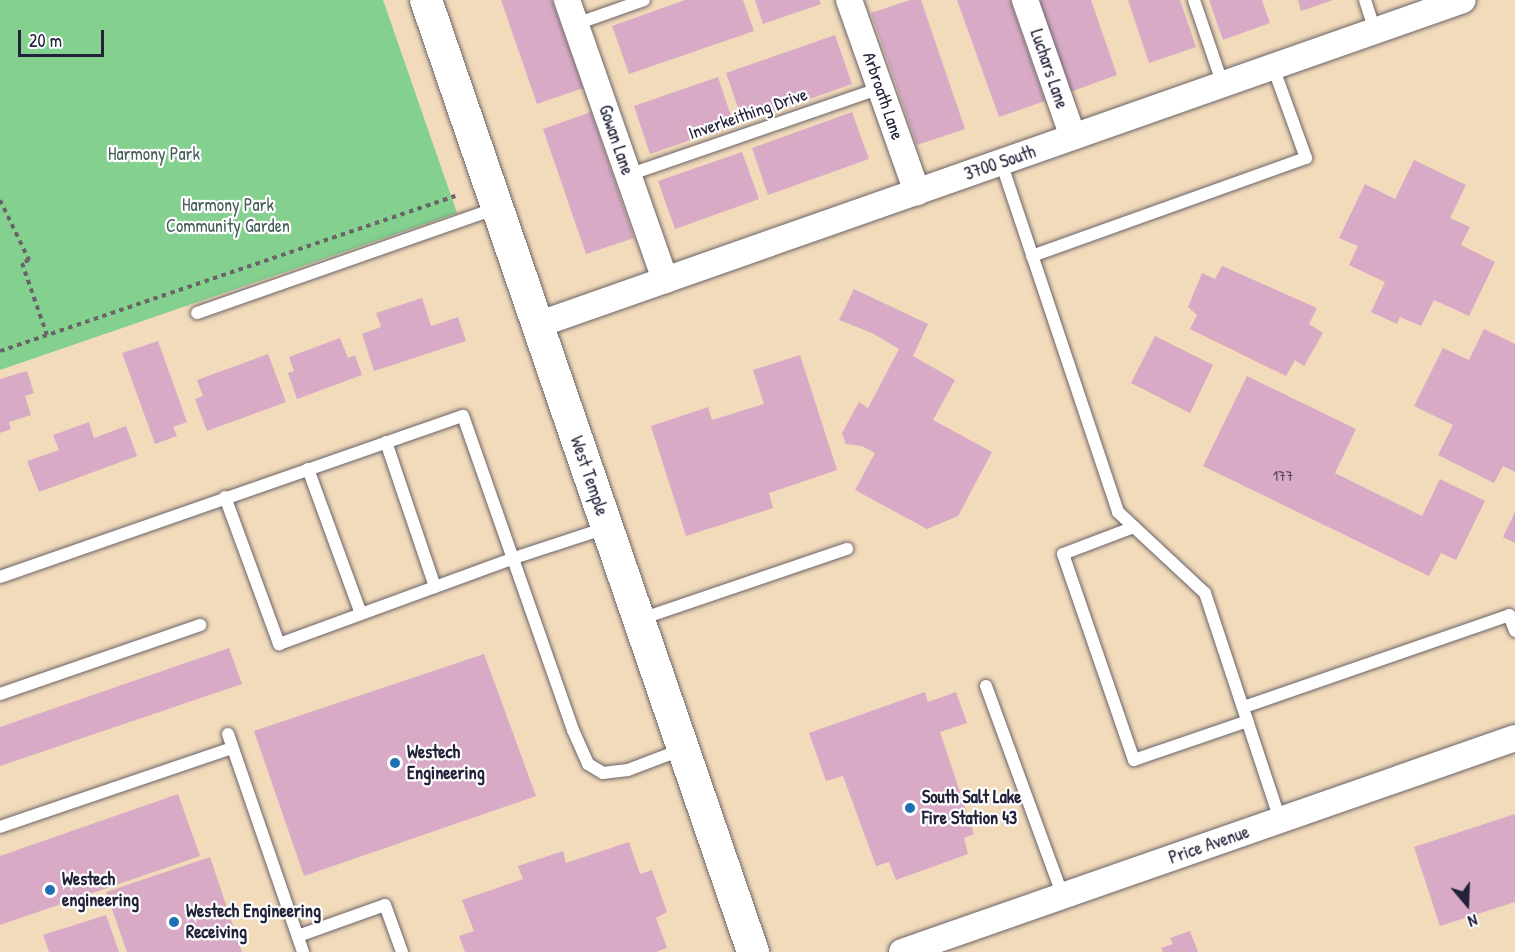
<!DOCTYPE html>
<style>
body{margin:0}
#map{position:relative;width:1515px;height:952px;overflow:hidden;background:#f2dbbb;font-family:"Patrick Hand",sans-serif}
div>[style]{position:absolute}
.green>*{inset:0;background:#84d18f}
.building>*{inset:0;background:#d8aac6}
.path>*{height:4px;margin-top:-2px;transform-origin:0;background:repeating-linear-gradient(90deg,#6b6368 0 4.5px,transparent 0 9px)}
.roads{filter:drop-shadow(0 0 2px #6b6368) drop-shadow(0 0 2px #6b6368)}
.service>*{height:12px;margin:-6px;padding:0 6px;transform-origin:6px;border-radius:6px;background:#fff}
.minor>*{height:26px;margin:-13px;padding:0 13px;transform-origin:13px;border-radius:13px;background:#fff}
.tertiary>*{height:32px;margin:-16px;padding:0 16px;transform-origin:16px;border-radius:16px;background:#fff}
.dots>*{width:16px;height:16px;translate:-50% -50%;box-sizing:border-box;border:3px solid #fff;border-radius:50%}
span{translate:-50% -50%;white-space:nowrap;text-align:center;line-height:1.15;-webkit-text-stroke:4.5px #fff;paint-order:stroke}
.number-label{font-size:15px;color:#50445e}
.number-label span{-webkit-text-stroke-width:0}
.street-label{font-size:18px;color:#22223b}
.park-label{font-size:18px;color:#445f58}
.poi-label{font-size:18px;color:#22223b;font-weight:700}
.left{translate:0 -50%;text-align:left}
.north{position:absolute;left:1437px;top:874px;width:60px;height:60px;-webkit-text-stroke:4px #fff;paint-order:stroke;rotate:161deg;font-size:16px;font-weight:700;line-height:24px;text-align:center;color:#22223b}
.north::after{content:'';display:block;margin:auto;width:21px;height:27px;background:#22223b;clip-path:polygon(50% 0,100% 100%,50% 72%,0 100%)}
.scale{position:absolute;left:18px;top:30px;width:86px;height:27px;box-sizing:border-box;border:3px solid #22223b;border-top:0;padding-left:8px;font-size:18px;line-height:21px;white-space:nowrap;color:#22223b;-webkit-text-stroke:4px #fff;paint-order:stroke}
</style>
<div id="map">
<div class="green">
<div style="clip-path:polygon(0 0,383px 0,457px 213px,0 370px)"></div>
</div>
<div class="building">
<div style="clip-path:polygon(501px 0,552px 0,583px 88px,537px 104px)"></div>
<div style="clip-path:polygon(685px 0,743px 0,754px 31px,629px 74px,612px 26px)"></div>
<div style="clip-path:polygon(755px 0,819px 0,821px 4px,763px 24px)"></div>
<div style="clip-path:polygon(910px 0,921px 0,965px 129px,917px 145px,871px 13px)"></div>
<div style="clip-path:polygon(957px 0,1010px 0,1045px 101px,999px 117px)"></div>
<div style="clip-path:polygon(1038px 0,1091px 0,1117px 75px,1070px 92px)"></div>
<div style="clip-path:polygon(1128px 0,1180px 0,1196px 47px,1149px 63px)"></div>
<div style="clip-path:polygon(1209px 0,1262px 0,1270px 23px,1223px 40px)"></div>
<div style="clip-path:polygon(1298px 0,1333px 0,1301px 11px)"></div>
<div style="clip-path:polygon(835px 35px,852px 84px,743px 122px,726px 73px)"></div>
<div style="clip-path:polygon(718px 77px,734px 125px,650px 154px,634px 106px)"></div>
<div style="clip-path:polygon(591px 112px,634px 238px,586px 254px,543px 129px)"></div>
<div style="clip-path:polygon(852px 112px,869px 159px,768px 195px,752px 148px)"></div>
<div style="clip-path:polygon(742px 152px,759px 199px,675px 229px,658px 181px)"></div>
<div style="clip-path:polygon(1414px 160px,1466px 185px,1450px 218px,1470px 227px,1461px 245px,1495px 262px,1469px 316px,1434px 300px,1421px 326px,1400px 317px,1397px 324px,1371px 312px,1385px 282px,1349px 265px,1358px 246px,1339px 238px,1365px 184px,1395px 199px)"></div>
<div style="clip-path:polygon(1222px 266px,1317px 308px,1309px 324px,1323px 333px,1304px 366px,1295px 360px,1286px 376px,1190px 329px,1197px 315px,1188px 307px,1202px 273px,1215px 279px)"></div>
<div style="clip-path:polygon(854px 289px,928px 324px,913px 356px,955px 380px,933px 420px,992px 452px,958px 516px,927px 529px,855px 490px,875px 453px,862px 446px,846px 444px,842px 433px,859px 402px,868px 408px,899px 349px,872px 333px,839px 320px)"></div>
<div style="clip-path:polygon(422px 298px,431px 326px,458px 317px,466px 341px,374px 371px,362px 334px,381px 327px,376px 313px)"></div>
<div style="clip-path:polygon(1484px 329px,1515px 344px,1515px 472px,1503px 466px,1494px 483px,1438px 455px,1453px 425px,1414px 406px,1443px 348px,1469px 360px)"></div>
<div style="clip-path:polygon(1155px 336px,1213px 365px,1190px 413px,1131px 383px)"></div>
<div style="clip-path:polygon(340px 338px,348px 358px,355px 355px,362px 375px,297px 399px,288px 373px,294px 371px,289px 357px)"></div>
<div style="clip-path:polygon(158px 341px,187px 422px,173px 427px,177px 436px,155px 444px,122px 353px)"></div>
<div style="clip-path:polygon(268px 354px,286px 402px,207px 431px,195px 399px,203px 396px,197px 380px)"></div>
<div style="clip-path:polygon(800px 355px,837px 470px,769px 493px,773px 508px,686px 536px,651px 426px,708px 407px,712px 420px,764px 404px,753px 370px)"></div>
<div style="clip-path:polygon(27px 371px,34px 393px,25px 396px,31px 415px,9px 422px,11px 429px,0 433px,0 379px)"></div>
<div style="clip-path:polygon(1247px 376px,1356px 429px,1335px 473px,1422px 516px,1440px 479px,1485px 501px,1456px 560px,1441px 553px,1429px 576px,1203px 466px)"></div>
<div style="clip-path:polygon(89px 422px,94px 438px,126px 426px,137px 456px,39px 492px,27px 461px,59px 450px,53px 435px)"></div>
<div style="clip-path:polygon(1515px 512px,1515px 543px,1503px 537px)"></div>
<div style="clip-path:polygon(229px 648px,242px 684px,0 766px,0 727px)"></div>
<div style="clip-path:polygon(484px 654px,536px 796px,304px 876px,254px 731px)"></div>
<div style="clip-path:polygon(925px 692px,928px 702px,956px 692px,967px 723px,940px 732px,974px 834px,964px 838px,968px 854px,896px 880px,889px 862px,876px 866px,843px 776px,826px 781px,809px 733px)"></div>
<div style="clip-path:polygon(178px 794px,200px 856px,0 925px,0 856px)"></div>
<div style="clip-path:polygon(1515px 814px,1515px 902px,1440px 926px,1414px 847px)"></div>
<div style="clip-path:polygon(629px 842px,640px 874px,652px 870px,667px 912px,656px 918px,667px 948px,656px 952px,465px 952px,459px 936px,474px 931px,462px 900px,523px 879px,518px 866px,563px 851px,566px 863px)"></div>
<div style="clip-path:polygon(210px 857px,242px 952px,127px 952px,106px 892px)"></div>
<div style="clip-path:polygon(106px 915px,119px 952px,49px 952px,43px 935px)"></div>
<div style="clip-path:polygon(1190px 931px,1198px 952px,1163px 952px,1161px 948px,1173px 944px,1170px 938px)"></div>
</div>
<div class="path">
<div style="left:0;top:200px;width:67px;rotate:64.2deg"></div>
<div style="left:29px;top:260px;width:8px;rotate:157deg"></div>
<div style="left:22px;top:263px;width:76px;rotate:70.9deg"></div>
<div style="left:0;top:351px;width:481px;rotate:-18.8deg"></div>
</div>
<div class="roads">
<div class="service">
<div style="left:1194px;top:0;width:90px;rotate:71.2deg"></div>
<div style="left:1365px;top:0;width:33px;rotate:72deg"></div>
<div style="left:576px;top:24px;width:72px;rotate:-19.4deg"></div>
<div style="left:1001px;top:162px;width:369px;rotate:71.5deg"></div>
<div style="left:1118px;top:512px;width:119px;rotate:43deg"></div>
<div style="left:1205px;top:593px;width:239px;rotate:71.7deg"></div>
<div style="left:628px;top:175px;width:267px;rotate:-19deg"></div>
<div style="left:1032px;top:256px;width:291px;rotate:-19.7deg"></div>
<div style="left:1306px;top:158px;width:97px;rotate:-109.9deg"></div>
<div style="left:197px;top:313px;width:317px;rotate:-19.3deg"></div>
<div style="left:386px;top:442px;width:153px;rotate:71.3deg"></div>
<div style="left:308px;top:469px;width:154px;rotate:69.9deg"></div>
<div style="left:225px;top:497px;width:157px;rotate:69.8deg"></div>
<div style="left:279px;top:644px;width:250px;rotate:-20.1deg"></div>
<div style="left:514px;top:558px;width:97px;rotate:-18.1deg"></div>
<div style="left:1134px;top:527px;width:76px;rotate:159.2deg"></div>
<div style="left:1063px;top:554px;width:218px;rotate:71deg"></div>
<div style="left:1134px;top:760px;width:120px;rotate:-18.9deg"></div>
<div style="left:0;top:577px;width:490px;rotate:-19.2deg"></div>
<div style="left:463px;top:416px;width:333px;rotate:70.7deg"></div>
<div style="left:573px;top:730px;width:37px;rotate:66deg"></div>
<div style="left:588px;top:764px;width:17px;rotate:31deg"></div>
<div style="left:603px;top:773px;width:25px;rotate:-7deg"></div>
<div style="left:628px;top:770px;width:59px;rotate:-20.9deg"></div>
<div style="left:638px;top:620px;width:221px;rotate:-18.8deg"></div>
<div style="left:986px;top:686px;width:224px;rotate:69.9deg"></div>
<div style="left:0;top:694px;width:212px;rotate:-19deg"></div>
<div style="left:1244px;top:707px;width:281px;rotate:-19.1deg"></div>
<div style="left:1509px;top:615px;width:17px;rotate:69deg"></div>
<div style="left:228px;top:734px;width:231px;rotate:71deg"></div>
<div style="left:0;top:827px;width:245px;rotate:-18.8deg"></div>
<div style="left:298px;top:936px;width:92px;rotate:-19.6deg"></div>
<div style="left:385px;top:905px;width:50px;rotate:70.1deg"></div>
</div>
<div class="minor">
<div style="left:567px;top:0;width:297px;rotate:70.7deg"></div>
<div style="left:849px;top:0;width:204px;rotate:70.5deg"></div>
<div style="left:1025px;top:0;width:145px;rotate:70.7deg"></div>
<div style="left:537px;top:325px;width:981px;rotate:-19.34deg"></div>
<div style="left:902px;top:952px;width:649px;rotate:-19.24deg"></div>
</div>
<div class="tertiary">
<div style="left:426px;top:0;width:1007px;rotate:71.04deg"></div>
</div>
</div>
<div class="dots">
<div style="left:395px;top:763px;background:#1f6fb2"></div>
<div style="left:910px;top:808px;background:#1f6fb2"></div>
<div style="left:50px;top:890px;background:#1f6fb2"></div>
<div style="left:174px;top:922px;background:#1f6fb2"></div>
</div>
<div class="number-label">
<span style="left:1283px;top:476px">177</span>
</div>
<div class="street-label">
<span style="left:1049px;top:69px;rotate:71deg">Luchars Lane</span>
<span style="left:883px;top:96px;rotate:71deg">Arbroath Lane</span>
<span style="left:748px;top:114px;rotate:-19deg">Inverkeithing Drive</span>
<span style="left:616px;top:140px;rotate:71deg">Gowan Lane</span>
<span style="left:1000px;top:163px;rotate:-19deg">3700 South</span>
<span style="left:589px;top:476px;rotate:71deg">West Temple</span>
<span style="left:1209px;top:845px;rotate:-19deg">Price Avenue</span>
</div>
<div class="park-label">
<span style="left:154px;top:154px">Harmony Park</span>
<span style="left:228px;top:216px">Harmony Park<br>Community Garden</span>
</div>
<div class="poi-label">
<span class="left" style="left:407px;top:763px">Westech<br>Engineering</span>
<span class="left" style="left:922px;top:808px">South Salt Lake<br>Fire Station 43</span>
<span class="left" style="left:62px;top:890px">Westech<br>engineering</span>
<span class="left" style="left:186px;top:922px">Westech Engineering<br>Receiving</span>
</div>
<div class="north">N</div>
<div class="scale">20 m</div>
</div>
